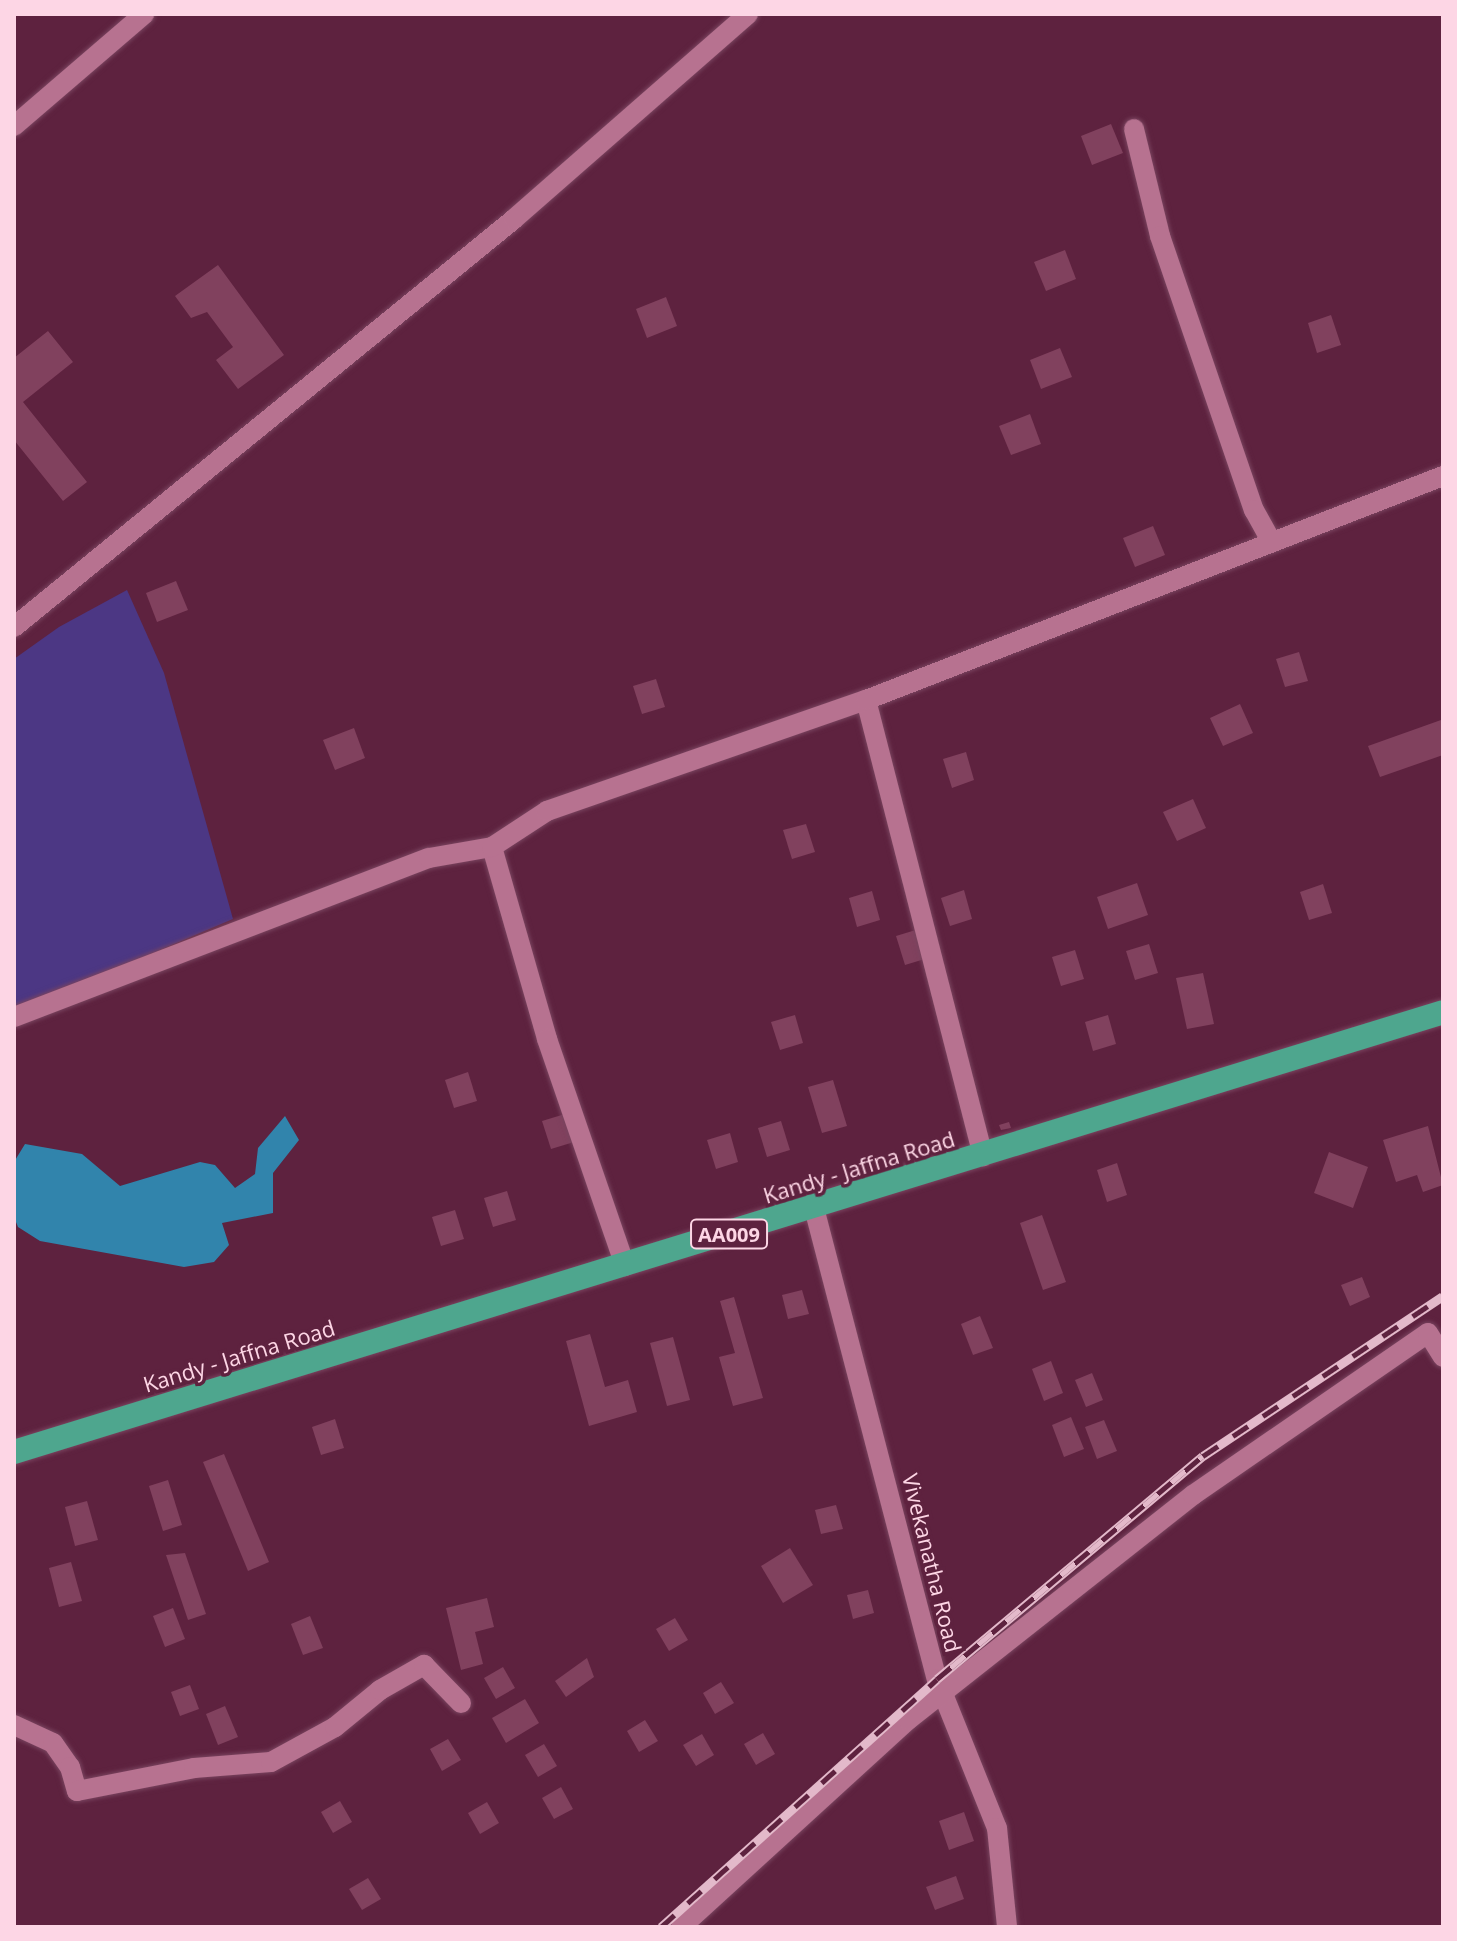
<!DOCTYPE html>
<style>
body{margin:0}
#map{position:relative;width:1457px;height:1941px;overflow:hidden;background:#5e223f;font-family:"Open Sans",sans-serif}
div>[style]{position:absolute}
.green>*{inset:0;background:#4c3784}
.water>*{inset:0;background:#3184ac}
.building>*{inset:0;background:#81415e}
.roads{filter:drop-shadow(0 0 2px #79445f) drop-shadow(0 0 2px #79445f)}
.street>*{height:20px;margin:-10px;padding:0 10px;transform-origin:10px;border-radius:10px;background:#b77290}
.highway>*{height:24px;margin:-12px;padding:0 12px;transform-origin:12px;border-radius:12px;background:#4ea68e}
.rail>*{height:9px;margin-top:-4.5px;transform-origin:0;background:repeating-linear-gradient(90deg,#5e223f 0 18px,#e3b9ca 0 36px);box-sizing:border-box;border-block:2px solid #e3b9ca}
span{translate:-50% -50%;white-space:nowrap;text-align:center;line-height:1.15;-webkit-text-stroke:7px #5e223f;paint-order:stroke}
.shield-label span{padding:2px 6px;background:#5e223f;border:2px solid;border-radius:6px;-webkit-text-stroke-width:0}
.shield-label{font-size:20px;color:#fdd6e5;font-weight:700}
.street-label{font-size:22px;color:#fdd6e5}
.frame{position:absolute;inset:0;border:16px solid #fdd6e5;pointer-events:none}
</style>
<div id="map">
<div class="green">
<div style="clip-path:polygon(127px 590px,164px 673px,233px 919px,14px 1012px,14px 659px,59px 627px)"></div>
</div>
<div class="water">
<div style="clip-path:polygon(285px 1116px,299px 1140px,273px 1173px,273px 1213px,222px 1223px,229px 1245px,214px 1262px,184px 1267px,40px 1241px,18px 1227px,14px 1217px,14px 1162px,25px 1144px,82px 1154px,120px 1186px,200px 1162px,215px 1165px,235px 1188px,255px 1174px,258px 1148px)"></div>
</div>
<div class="building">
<div style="clip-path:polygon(1111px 124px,1123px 153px,1092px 165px,1081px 136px)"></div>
<div style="clip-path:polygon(1065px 250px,1076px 279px,1046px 291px,1034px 262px)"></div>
<div style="clip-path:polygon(218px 265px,284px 355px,238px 389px,216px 360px,233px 347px,207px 312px,191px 318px,175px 296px)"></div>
<div style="clip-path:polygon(666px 297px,677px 326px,647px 338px,636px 309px)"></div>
<div style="clip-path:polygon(1331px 315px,1341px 345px,1317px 353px,1308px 323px)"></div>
<div style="clip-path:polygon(48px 331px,73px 362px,23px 402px,87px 482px,63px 501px,14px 440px,14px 358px)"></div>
<div style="clip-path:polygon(1060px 348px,1072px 377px,1041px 389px,1030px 360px)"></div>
<div style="clip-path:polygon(1030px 414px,1041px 444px,1011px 455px,999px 426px)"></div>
<div style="clip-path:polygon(1153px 526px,1165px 555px,1135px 567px,1123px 538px)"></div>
<div style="clip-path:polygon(176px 581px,188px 610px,157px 622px,146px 593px)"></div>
<div style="clip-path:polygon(1299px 652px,1308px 681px,1285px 687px,1276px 659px)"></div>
<div style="clip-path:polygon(656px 679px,665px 707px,642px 714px,633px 686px)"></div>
<div style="clip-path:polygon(1240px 704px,1253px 733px,1223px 746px,1210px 718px)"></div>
<div style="clip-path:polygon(1441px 720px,1443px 755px,1380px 777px,1368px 746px)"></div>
<div style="clip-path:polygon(354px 728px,365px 758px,335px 770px,323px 740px)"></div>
<div style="clip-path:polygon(966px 752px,974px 780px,952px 788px,943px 759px)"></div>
<div style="clip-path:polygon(1193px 799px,1206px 828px,1177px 841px,1163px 812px)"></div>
<div style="clip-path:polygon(806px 824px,815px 852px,792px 859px,783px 830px)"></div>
<div style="clip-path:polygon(1137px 883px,1148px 915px,1108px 929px,1097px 897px)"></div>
<div style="clip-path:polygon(1323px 884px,1332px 913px,1309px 920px,1300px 892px)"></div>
<div style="clip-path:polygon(964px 890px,972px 919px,950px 926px,941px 898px)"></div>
<div style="clip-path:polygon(872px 891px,880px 920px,857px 927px,849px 898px)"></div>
<div style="clip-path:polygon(919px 929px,928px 958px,905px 965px,896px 936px)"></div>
<div style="clip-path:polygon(1149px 944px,1158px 973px,1135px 980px,1126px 951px)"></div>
<div style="clip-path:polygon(1075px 950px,1084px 979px,1061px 986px,1052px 957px)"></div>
<div style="clip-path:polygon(1203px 973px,1214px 1024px,1187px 1029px,1176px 978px)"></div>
<div style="clip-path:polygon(795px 1015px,803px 1043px,780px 1050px,771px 1022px)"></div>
<div style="clip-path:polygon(1108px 1015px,1116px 1044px,1093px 1051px,1085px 1022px)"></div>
<div style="clip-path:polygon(468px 1072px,477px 1101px,454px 1108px,445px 1080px)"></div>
<div style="clip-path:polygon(833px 1080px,847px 1126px,822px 1133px,808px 1087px)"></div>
<div style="clip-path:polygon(565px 1114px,574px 1142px,551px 1149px,542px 1121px)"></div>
<div style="clip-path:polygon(781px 1121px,790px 1150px,767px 1157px,758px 1128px)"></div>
<div style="clip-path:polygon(1009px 1122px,1011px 1128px,1001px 1130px,999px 1125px)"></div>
<div style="clip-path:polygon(1428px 1126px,1443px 1185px,1423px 1192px,1417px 1175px,1396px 1182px,1383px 1140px)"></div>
<div style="clip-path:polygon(730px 1133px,738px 1162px,716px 1169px,707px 1140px)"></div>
<div style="clip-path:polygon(1329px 1152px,1368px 1167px,1353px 1208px,1314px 1193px)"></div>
<div style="clip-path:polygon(1117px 1163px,1127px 1195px,1107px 1202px,1097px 1170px)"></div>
<div style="clip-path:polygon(507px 1191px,516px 1220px,493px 1227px,484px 1198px)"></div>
<div style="clip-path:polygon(455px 1210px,464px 1239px,441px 1246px,432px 1217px)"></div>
<div style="clip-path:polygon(1042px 1215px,1066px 1282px,1043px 1290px,1020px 1223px)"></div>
<div style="clip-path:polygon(1362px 1277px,1370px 1297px,1350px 1306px,1341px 1285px)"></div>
<div style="clip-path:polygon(802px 1290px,809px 1314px,788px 1319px,782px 1295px)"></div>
<div style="clip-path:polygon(734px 1297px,763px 1398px,733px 1406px,719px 1357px,735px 1353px,720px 1301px)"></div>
<div style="clip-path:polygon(980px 1316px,993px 1348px,973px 1355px,961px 1324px)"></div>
<div style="clip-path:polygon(590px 1334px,605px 1387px,628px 1380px,637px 1412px,589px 1426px,566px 1341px)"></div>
<div style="clip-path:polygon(673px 1337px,690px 1400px,667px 1406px,650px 1343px)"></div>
<div style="clip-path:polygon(1051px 1361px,1063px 1393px,1044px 1401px,1032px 1369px)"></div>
<div style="clip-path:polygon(1092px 1373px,1103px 1400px,1086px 1407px,1075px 1380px)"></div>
<div style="clip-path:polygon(1071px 1417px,1084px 1449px,1064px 1457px,1052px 1425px)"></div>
<div style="clip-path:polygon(335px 1419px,344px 1448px,321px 1455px,312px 1427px)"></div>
<div style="clip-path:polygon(1104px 1420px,1117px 1451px,1097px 1459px,1085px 1427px)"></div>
<div style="clip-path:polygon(224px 1454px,269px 1562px,248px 1571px,203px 1462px)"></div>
<div style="clip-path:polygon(168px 1480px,182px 1525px,163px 1531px,149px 1486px)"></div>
<div style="clip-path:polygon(87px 1501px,98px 1540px,75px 1546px,65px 1507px)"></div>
<div style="clip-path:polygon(836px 1505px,843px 1529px,821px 1534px,815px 1510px)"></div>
<div style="clip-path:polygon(790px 1548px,813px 1585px,783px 1603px,761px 1566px)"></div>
<div style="clip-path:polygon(185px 1553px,206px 1614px,188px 1620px,166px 1555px)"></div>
<div style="clip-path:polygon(71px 1562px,82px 1601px,59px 1607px,49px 1568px)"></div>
<div style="clip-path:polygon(868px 1590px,874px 1613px,853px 1619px,847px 1595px)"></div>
<div style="clip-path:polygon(487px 1598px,494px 1627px,475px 1632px,483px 1664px,461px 1670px,446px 1608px)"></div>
<div style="clip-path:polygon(173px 1608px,185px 1639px,165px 1647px,153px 1616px)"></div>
<div style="clip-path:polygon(310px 1616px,323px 1648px,303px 1655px,291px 1624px)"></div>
<div style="clip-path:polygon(675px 1618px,688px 1640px,669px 1651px,656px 1629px)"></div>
<div style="clip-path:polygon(587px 1658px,594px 1677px,566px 1697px,555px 1681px)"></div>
<div style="clip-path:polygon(503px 1667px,515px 1688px,496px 1699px,484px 1678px)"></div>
<div style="clip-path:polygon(721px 1682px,734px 1703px,715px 1714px,703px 1693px)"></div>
<div style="clip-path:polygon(190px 1685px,199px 1709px,180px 1716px,171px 1692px)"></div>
<div style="clip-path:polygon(525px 1699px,539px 1723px,506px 1743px,492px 1718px)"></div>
<div style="clip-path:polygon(225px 1706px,238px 1737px,218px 1745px,206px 1714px)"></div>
<div style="clip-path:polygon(645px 1720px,658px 1741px,639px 1752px,627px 1731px)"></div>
<div style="clip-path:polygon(763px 1733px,775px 1754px,756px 1765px,744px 1744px)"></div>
<div style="clip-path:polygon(702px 1734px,714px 1755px,696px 1766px,683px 1745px)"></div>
<div style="clip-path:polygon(448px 1739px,461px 1760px,442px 1771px,430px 1749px)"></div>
<div style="clip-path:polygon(544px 1744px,557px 1766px,538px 1777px,525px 1755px)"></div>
<div style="clip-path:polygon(561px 1787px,573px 1809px,554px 1819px,542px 1798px)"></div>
<div style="clip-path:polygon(340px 1801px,352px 1822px,333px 1833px,321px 1812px)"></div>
<div style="clip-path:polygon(487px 1802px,499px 1823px,480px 1834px,468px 1813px)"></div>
<div style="clip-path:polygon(964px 1812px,974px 1841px,949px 1850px,939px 1821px)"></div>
<div style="clip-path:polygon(956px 1876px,964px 1899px,935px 1910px,926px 1887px)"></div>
<div style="clip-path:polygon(368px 1878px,381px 1899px,362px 1910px,349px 1889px)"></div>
</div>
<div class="roads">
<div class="street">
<div style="left:14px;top:126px;width:172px;rotate:-40.7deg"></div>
<div style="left:1134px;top:129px;width:110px;rotate:76.3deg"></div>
<div style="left:1160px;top:236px;width:290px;rotate:71.1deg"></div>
<div style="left:1254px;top:510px;width:37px;rotate:61deg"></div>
<div style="left:14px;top:627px;width:645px;rotate:-39.21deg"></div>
<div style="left:514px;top:219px;width:311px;rotate:-41.2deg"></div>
<div style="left:866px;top:700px;width:471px;rotate:75.6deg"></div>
<div style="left:492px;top:847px;width:200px;rotate:74deg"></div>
<div style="left:547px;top:1039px;width:240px;rotate:71deg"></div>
<div style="left:14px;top:1017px;width:444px;rotate:-21deg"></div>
<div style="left:429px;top:858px;width:64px;rotate:-9.9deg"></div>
<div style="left:492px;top:847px;width:66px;rotate:-33.2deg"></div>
<div style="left:547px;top:811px;width:338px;rotate:-19.2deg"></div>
<div style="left:866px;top:700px;width:619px;rotate:-21.22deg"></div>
<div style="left:814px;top:1208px;width:487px;rotate:75.4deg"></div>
<div style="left:937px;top:1679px;width:161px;rotate:68.1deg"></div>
<div style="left:997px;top:1828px;width:100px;rotate:84.2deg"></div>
<div style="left:14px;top:1725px;width:43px;rotate:24.8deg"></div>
<div style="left:53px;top:1743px;width:29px;rotate:55deg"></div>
<div style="left:70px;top:1767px;width:25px;rotate:74deg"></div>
<div style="left:77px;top:1791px;width:119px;rotate:-11.1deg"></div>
<div style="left:194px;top:1768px;width:77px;rotate:-4.5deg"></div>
<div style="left:271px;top:1762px;width:73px;rotate:-28.7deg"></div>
<div style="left:335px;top:1727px;width:58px;rotate:-39.4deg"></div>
<div style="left:380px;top:1690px;width:51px;rotate:-29.6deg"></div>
<div style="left:424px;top:1665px;width:53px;rotate:45.8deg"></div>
<div style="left:681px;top:1927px;width:307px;rotate:-42.4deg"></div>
<div style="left:908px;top:1720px;width:363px;rotate:-38.3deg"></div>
<div style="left:1193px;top:1495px;width:285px;rotate:-34.6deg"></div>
<div style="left:1428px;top:1333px;width:28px;rotate:58deg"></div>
</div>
<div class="highway">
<div style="left:14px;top:1452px;width:1495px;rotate:-17.11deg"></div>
</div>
</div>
<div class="rail">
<div style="left:661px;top:1927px;width:371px;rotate:-41.9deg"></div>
<div style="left:937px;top:1679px;width:347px;rotate:-40deg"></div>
<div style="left:1203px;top:1456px;width:288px;rotate:-33.7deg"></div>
</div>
<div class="shield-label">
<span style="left:729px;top:1234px">AA009</span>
</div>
<div class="street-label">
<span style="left:859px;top:1167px;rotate:-17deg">Kandy - Jaffna Road</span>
<span style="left:239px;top:1356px;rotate:-17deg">Kandy - Jaffna Road</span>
<span style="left:932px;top:1563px;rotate:76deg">Vivekanatha Road</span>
</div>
<div class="frame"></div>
</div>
